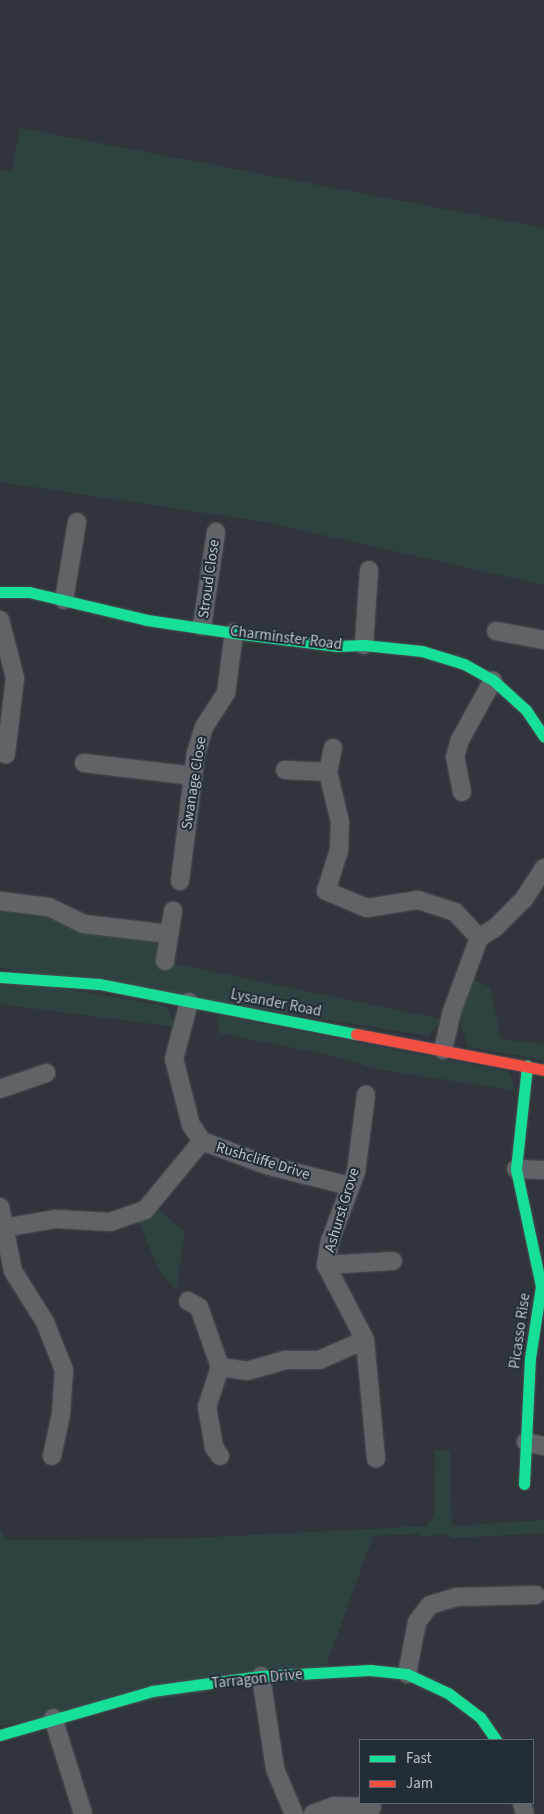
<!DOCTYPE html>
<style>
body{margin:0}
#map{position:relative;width:544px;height:1814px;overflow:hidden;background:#2f353b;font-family:"Source Sans 3",sans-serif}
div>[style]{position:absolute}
.green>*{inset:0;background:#2f4242}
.roads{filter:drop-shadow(0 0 1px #4d5156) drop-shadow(0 0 1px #4d5156)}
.street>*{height:18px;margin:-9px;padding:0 9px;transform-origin:9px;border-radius:9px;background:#606468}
.fast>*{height:11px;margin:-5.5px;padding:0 5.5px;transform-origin:5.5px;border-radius:5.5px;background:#16e098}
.jam>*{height:11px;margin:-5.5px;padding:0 5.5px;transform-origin:5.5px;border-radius:5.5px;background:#f24e42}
span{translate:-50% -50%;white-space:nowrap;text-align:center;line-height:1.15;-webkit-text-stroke:4px #232d36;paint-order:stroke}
.street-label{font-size:15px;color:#bbc3ca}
.legend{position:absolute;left:359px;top:1739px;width:175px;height:65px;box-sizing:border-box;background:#232d36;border:1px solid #606971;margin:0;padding:6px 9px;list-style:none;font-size:15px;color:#bbc3ca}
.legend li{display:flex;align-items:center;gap:10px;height:25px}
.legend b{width:25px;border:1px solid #606971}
</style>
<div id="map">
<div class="green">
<div style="clip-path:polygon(20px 128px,544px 228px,544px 585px,265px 522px,0 482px,0 170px,12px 171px)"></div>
<div style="clip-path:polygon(10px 909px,42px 911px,155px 942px,166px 959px,176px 964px,441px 1019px,429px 1036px,0 968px,0 912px)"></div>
<div style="clip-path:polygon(470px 978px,490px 987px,501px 1039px,544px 1044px,544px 1060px,468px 1047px,459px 1019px,461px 1003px)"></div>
<div style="clip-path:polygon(0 985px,54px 987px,166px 1006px,176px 1027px,0 1004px)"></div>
<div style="clip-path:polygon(217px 1015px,509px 1072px,516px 1091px,378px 1069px,329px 1055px,219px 1033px)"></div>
<div style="clip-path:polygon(151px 1203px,185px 1232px,176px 1290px,159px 1270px,135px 1214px)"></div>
<div style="clip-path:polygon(435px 1450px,450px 1450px,452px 1526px,544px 1520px,544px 1533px,454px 1538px,443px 1534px,423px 1537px,417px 1534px,373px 1536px,324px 1672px,0 1726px,0 1530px,7px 1540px,175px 1539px,426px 1526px,434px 1516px)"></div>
</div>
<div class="roads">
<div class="street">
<div style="left:64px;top:600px;width:79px;rotate:-80.5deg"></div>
<div style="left:0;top:620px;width:60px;rotate:75.5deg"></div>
<div style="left:15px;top:678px;width:77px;rotate:96.8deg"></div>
<div style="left:202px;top:626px;width:95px;rotate:-81.5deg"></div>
<div style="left:496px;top:631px;width:49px;rotate:10.6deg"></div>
<div style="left:364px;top:645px;width:75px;rotate:-86.2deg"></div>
<div style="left:333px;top:748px;width:25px;rotate:102deg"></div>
<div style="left:328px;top:772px;width:51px;rotate:76.5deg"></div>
<div style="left:340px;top:822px;width:28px;rotate:92deg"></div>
<div style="left:339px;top:850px;width:43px;rotate:107.6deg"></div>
<div style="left:326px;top:891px;width:44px;rotate:22.5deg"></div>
<div style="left:367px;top:908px;width:52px;rotate:-8.9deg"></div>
<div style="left:418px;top:900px;width:39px;rotate:18deg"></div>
<div style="left:455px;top:912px;width:35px;rotate:47deg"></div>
<div style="left:84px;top:763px;width:110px;rotate:6.8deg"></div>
<div style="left:285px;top:770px;width:43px;rotate:2.7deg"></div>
<div style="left:462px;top:792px;width:36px;rotate:-101deg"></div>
<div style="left:455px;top:757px;width:18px;rotate:-74deg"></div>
<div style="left:460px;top:740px;width:68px;rotate:-61.2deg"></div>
<div style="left:180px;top:881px;width:129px;rotate:-82.9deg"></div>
<div style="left:196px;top:753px;width:27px;rotate:-73deg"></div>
<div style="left:204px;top:727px;width:40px;rotate:-57.1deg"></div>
<div style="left:226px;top:693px;width:61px;rotate:-82.4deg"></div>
<div style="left:0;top:901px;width:49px;rotate:7deg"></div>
<div style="left:49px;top:907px;width:39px;rotate:26deg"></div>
<div style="left:84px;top:924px;width:86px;rotate:6.7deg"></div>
<div style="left:165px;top:961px;width:51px;rotate:-80.9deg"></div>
<div style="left:189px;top:1002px;width:59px;rotate:104.7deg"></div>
<div style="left:174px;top:1059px;width:68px;rotate:75.6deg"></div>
<div style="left:191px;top:1125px;width:19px;rotate:55deg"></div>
<div style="left:202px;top:1141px;width:68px;rotate:20.6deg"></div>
<div style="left:266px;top:1165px;width:86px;rotate:14.2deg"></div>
<div style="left:443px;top:1050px;width:40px;rotate:-77deg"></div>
<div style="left:452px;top:1011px;width:78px;rotate:-69.7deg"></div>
<div style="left:479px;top:938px;width:20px;rotate:-33deg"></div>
<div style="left:496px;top:927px;width:40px;rotate:-45deg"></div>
<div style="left:524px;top:899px;width:37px;rotate:-57deg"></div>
<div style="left:0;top:1089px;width:49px;rotate:-19.2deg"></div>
<div style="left:516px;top:1169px;width:28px;rotate:2deg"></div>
<div style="left:0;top:1207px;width:65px;rotate:78.5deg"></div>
<div style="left:13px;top:1271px;width:60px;rotate:57.9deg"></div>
<div style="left:45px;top:1322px;width:52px;rotate:68.4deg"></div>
<div style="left:64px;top:1370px;width:44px;rotate:93.9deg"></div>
<div style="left:61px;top:1414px;width:43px;rotate:102.1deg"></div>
<div style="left:3px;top:1228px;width:54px;rotate:-9.6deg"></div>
<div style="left:56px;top:1219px;width:54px;rotate:3.2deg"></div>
<div style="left:110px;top:1222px;width:37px;rotate:-19deg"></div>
<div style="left:145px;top:1210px;width:89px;rotate:-50.4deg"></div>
<div style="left:326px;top:1265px;width:85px;rotate:62.5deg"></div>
<div style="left:365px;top:1340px;width:119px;rotate:84.7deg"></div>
<div style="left:326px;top:1265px;width:24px;rotate:-81deg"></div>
<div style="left:330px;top:1241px;width:74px;rotate:-69.4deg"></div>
<div style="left:356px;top:1172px;width:78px;rotate:-82.6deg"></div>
<div style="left:326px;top:1265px;width:67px;rotate:-3.4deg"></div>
<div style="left:188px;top:1301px;width:13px;rotate:29deg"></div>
<div style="left:199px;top:1307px;width:64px;rotate:70.7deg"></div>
<div style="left:526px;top:1442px;width:18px;rotate:13deg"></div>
<div style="left:220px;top:1456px;width:11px;rotate:-124deg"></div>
<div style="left:214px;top:1447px;width:41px;rotate:-99.9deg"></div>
<div style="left:207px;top:1407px;width:42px;rotate:-72deg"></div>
<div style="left:220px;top:1367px;width:27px;rotate:8deg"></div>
<div style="left:247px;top:1371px;width:40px;rotate:-16deg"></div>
<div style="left:285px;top:1360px;width:34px"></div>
<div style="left:319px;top:1360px;width:50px;rotate:-23.5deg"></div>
<div style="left:407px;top:1674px;width:53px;rotate:-79.1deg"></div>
<div style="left:417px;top:1622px;width:21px;rotate:-53deg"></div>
<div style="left:430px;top:1605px;width:28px;rotate:-17deg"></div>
<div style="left:457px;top:1597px;width:79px;rotate:-1.5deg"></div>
<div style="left:261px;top:1676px;width:94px;rotate:81.4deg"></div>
<div style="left:275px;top:1769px;width:49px;rotate:67.1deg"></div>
<div style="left:53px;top:1718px;width:101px;rotate:72.6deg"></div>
<div style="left:522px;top:1803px;width:11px;rotate:75deg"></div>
<div style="left:313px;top:1814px;width:22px;rotate:-21deg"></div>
<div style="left:334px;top:1806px;width:38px;rotate:2deg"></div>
</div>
<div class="fast">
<div style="left:0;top:592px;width:29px"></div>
<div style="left:29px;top:592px;width:121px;rotate:13.3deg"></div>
<div style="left:147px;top:620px;width:88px;rotate:8.5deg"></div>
<div style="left:234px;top:633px;width:104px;rotate:7.2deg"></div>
<div style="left:337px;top:646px;width:27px;rotate:-2deg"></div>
<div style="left:364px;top:645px;width:58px;rotate:5.9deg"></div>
<div style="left:422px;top:651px;width:44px;rotate:17.2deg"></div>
<div style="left:464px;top:664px;width:33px;rotate:29deg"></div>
<div style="left:493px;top:680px;width:45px;rotate:42.3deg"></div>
<div style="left:526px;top:710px;width:32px;rotate:56deg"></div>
<div style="left:0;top:977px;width:99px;rotate:4deg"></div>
<div style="left:99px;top:984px;width:262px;rotate:11deg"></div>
<div style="left:524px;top:1484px;width:126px;rotate:-87.3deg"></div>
<div style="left:530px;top:1358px;width:73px;rotate:-81.3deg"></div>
<div style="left:541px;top:1286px;width:120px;rotate:-102.1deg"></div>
<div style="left:516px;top:1169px;width:104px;rotate:-83.9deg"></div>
<div style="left:0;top:1735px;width:158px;rotate:-16.1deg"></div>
<div style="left:152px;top:1691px;width:110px;rotate:-7.8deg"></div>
<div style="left:261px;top:1676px;width:109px;rotate:-3.2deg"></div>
<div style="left:370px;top:1670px;width:37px;rotate:6deg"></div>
<div style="left:407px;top:1674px;width:45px;rotate:24.9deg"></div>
<div style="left:448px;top:1693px;width:40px;rotate:37deg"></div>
<div style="left:480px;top:1717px;width:28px;rotate:55deg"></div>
</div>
<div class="jam">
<div style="left:356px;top:1034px;width:191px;rotate:10.8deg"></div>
</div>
</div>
<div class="street-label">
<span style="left:209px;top:579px;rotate:-82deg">Stroud Close</span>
<span style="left:286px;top:638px;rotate:7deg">Charminster Road</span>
<span style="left:194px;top:783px;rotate:-81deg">Swanage Close</span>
<span style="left:276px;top:1003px;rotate:11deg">Lysander Road</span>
<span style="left:263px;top:1161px;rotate:17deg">Rushcliffe Drive</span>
<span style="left:342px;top:1210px;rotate:-73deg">Ashurst Grove</span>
<span style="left:520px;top:1331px;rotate:-82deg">Picasso Rise</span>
<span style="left:257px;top:1679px;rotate:-6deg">Tarragon Drive</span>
</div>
<ul class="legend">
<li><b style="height:6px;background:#16e098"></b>Fast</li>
<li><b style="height:6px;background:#f24e42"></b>Jam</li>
</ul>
</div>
